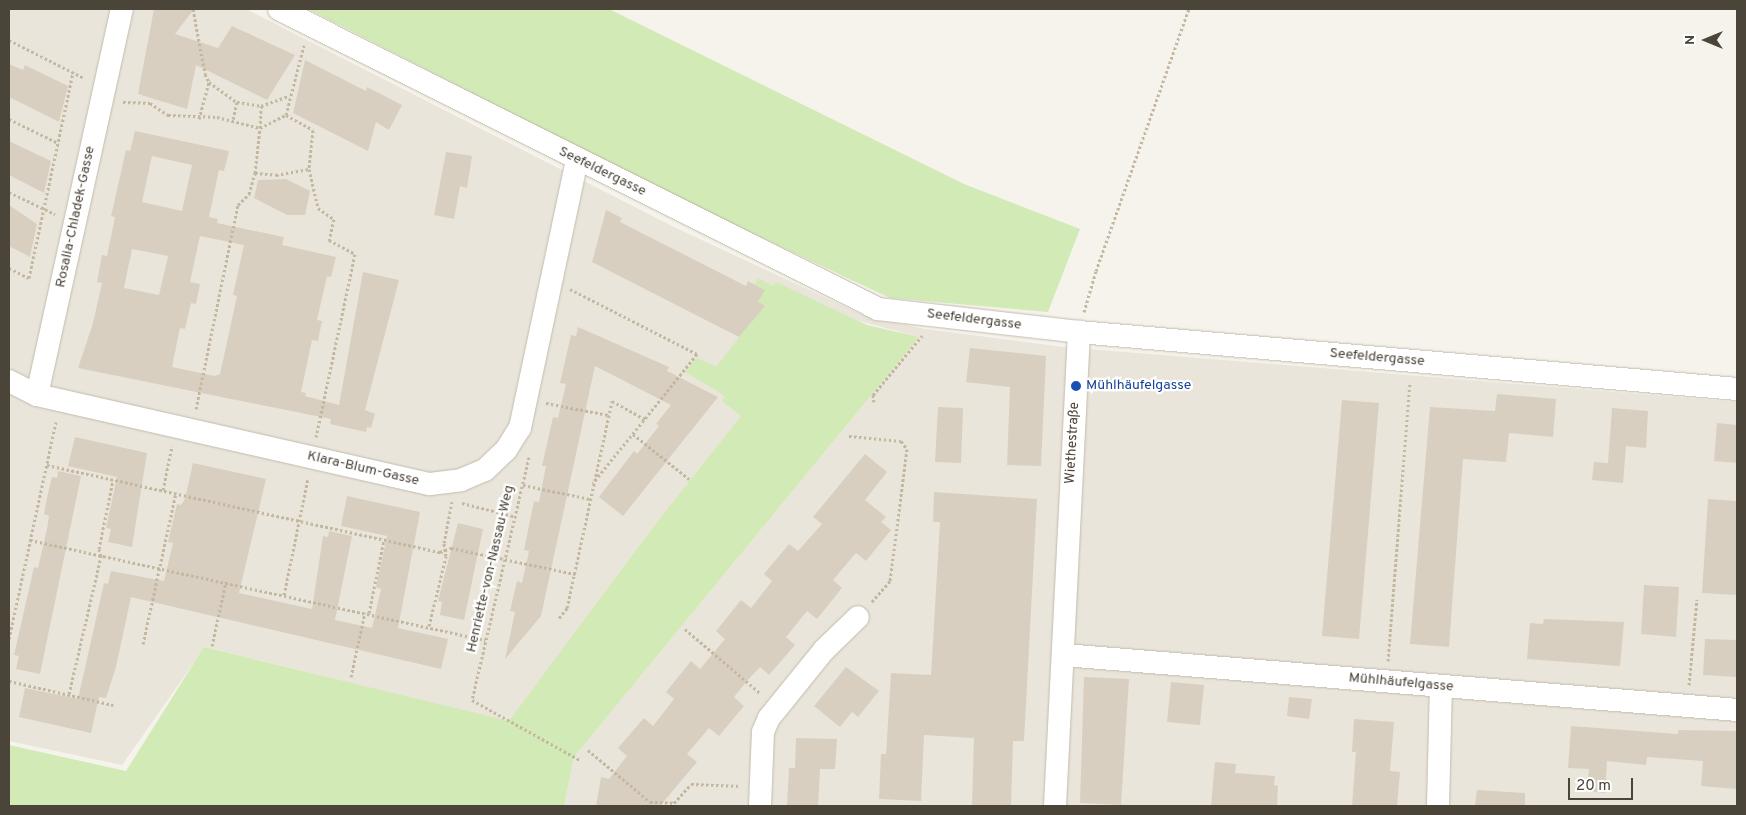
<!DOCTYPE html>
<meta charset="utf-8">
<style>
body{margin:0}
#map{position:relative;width:1746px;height:815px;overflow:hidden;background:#f6f3ec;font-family:Overpass,sans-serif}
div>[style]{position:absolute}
.residential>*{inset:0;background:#eae5da}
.green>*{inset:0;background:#d2eab5}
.building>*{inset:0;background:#d8cfc1}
.path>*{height:3px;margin-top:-1.5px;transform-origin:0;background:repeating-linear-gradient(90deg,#c4b79f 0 2.5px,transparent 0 5px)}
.roads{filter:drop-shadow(0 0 1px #c2bbae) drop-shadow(0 0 1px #c2bbae)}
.minor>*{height:22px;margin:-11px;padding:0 11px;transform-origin:11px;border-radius:11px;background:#fff}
.dots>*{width:14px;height:14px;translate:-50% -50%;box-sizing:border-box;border:2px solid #fff;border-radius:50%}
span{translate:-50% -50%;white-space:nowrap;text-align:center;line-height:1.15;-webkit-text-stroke:4.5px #fff;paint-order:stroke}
.street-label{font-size:14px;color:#4b4439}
.transit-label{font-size:14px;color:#164399}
.left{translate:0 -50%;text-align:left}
.frame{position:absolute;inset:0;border:10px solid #4b4439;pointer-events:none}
.north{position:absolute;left:1681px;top:15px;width:50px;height:50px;-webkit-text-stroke:4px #fff;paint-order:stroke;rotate:270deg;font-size:14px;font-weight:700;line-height:20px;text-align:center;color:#4b4439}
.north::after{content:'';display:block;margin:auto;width:18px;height:22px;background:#4b4439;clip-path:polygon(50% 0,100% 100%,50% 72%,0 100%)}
.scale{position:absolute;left:1568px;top:778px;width:65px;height:22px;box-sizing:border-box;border:2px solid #4b4439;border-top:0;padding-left:6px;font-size:15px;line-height:18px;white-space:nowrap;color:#4b4439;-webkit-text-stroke:4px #fff;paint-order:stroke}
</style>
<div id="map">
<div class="residential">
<div style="clip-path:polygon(9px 9px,246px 9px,676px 228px,865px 316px,925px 329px,1064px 347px,1737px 402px,1737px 806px,564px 806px,574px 757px,919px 337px,848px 318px,750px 413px,647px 535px,509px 722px,205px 647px,122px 765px,9px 741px)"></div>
</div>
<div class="green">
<div style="clip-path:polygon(308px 9px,609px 9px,964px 184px,1080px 229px,1048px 312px,890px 298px,688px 203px)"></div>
<div style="clip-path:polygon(758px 278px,773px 286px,776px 282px,867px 325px,919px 337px,574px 757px,564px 806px,9px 806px,9px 745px,126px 771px,204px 647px,509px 721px,647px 535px,741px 416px,722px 401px,725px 397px,719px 392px,685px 372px,697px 358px,716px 367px,764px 306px,748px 297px,760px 298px,765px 290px,755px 284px)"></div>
</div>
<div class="building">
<div style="clip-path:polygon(154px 9px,194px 9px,175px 34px,218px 48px,232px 26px,295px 55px,267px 100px,196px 65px,187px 109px,138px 94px)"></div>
<div style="clip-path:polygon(305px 60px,366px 91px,367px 87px,402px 105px,389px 130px,376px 122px,368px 151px,293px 113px)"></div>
<div style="clip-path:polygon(9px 64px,23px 70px,25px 65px,68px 86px,59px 122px,9px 97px)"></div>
<div style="clip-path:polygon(evenodd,135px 131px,229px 151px,224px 171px,219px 170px,209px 217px,218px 219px,217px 223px,284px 237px,282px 245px,336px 257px,331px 277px,327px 276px,317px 320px,322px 321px,318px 341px,312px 340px,301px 392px,306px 393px,305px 396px,339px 405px,363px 272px,399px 280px,365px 410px,375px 414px,371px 428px,367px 427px,366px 432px,330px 424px,331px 419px,78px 368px,93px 323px,102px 283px,97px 282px,102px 255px,107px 256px,115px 217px,111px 216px,126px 150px,130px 151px,135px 131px,152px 156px,192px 165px,182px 211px,142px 202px,152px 156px,135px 131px,200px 236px,244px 245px,233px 295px,237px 296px,220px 374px,215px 376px,172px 367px,180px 328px,185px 329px,191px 303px,196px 304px,200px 284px,190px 282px,200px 236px,135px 131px,132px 249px,168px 256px,159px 295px,124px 288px,132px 249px)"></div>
<div style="clip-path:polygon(9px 141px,51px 161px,44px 193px,9px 175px)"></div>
<div style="clip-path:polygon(446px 152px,472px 156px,467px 188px,460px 186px,454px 219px,434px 215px)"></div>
<div style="clip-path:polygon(286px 179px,310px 191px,305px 215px,287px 215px,254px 198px,258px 180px)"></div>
<div style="clip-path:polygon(9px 205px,37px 224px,30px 257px,9px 246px)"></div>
<div style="clip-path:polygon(606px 210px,622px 218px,620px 222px,746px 286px,748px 281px,765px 290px,758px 302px,765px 306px,739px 337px,592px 262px)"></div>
<div style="clip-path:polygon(578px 327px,669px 367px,667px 371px,718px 397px,623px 516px,599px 497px,634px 451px,637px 454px,659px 426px,656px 424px,671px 405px,595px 366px,541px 616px,505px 659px,515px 612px,510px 611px,517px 581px,522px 583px,529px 551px,524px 550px,534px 501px,539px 502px,546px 466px,542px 466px,553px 417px,558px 418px,566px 384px,560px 383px,571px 335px,576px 336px)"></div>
<div style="clip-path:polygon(970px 348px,1046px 356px,1041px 466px,1007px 465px,1010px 387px,966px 382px)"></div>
<div style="clip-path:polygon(1497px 394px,1556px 399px,1553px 437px,1509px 433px,1506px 462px,1463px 459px,1449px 647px,1410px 644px,1430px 407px,1495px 411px)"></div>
<div style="clip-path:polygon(1342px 400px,1379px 403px,1359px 639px,1322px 636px)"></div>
<div style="clip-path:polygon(938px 407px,963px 408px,961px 463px,935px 462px)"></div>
<div style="clip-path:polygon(1612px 408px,1648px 411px,1646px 448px,1626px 446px,1623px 483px,1592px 480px,1594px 462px,1608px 463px)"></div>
<div style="clip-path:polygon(1717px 423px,1737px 425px,1737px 463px,1714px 461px)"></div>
<div style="clip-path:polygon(75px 437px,147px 453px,132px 547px,108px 542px,111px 529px,106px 528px,117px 477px,68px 466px)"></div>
<div style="clip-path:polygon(865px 454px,887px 472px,865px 500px,886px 517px,881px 522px,891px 530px,866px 561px,856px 553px,833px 580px,842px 588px,817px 619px,807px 611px,786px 637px,795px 645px,769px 675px,760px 667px,747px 681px,734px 697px,744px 706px,719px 736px,709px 728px,687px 754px,697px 762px,660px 806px,596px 806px,601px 777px,609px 779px,627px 756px,618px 748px,644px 718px,653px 726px,674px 699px,666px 692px,691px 661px,700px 669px,725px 639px,716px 631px,741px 600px,751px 608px,772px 581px,764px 574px,789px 544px,798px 551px,822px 524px,813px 517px)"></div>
<div style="clip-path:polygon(193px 463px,266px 479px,239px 593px,312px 609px,323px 536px,328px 537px,329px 531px,352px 536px,335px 620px,372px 628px,381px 589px,376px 587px,387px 536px,341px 526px,347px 496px,420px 512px,398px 628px,448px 639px,441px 669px,131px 597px,116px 667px,106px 698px,99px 697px,91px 733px,19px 717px,25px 688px,78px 699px,104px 583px,108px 584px,111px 571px,164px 581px,173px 543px,168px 542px,177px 504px,181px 505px,185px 499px)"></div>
<div style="clip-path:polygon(58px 471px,81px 476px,40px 674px,16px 669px,19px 656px,14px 655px,34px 567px,38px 568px,47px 529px,49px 516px,44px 514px,48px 493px,52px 477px,57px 478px)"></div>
<div style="clip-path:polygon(934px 492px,1037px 499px,1024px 741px,1013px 741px,1011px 806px,972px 806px,974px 738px,924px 735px,921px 801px,879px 799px,881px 754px,886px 754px,891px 673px,931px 675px,940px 522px,933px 522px)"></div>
<div style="clip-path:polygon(1708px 499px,1737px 501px,1737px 595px,1702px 593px)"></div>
<div style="clip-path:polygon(458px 523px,483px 529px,464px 620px,440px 615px,442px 602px,438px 601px)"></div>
<div style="clip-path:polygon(1644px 585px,1679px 587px,1676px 637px,1641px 634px)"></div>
<div style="clip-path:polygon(1544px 619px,1624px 622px,1620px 666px,1527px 659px,1530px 623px,1543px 624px)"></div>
<div style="clip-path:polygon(1705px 639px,1737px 640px,1737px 677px,1703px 675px)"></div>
<div style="clip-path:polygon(846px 667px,879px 691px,858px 717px,852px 712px,840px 727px,814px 706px)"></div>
<div style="clip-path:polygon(1084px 677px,1129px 679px,1121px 805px,1080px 803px)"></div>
<div style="clip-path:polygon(1171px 682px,1204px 685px,1200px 725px,1167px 722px)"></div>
<div style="clip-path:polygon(1289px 697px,1312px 699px,1309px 719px,1287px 716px)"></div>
<div style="clip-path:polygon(1354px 719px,1394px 722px,1390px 771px,1400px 772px,1397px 806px,1352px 806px,1356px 752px,1352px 752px)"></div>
<div style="clip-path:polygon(1571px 726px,1678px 734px,1678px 730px,1737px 731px,1737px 789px,1701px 786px,1703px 761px,1647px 757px,1646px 765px,1607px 761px,1605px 793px,1587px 791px,1589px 769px,1568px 768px)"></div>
<div style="clip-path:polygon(796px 738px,837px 739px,835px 769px,820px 769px,818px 806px,787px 806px,789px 768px,795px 768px)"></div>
<div style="clip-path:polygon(1215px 762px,1236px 764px,1235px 773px,1275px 776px,1274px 785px,1278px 786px,1277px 806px,1211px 806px)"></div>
<div style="clip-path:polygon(1477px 790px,1525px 793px,1525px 806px,1475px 806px)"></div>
</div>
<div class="path">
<div style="left:193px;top:9px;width:66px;rotate:79.5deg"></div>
<div style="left:205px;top:74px;width:9px;rotate:63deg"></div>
<div style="left:209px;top:82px;width:34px;rotate:36deg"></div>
<div style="left:237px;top:102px;width:18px;rotate:103deg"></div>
<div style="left:9px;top:40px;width:84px;rotate:26.9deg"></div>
<div style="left:123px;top:102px;width:27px;rotate:2deg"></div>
<div style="left:150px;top:103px;width:22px;rotate:34deg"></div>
<div style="left:168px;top:115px;width:49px;rotate:2.3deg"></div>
<div style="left:217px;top:117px;width:44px;rotate:14.3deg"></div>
<div style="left:260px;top:128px;width:22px;rotate:-87deg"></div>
<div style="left:237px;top:102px;width:24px;rotate:9deg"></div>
<div style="left:261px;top:106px;width:30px;rotate:-20deg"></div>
<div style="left:286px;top:115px;width:31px;rotate:29deg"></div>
<div style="left:313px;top:130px;width:39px;rotate:96deg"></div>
<div style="left:309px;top:169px;width:40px;rotate:77deg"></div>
<div style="left:318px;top:208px;width:19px;rotate:35deg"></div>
<div style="left:334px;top:219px;width:22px;rotate:103deg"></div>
<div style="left:329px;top:240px;width:30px;rotate:28deg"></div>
<div style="left:355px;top:254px;width:187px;rotate:102deg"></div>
<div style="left:9px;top:119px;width:55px;rotate:26.1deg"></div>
<div style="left:199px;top:119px;width:38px;rotate:-75deg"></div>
<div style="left:255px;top:173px;width:21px;rotate:5deg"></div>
<div style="left:276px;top:175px;width:34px;rotate:-10deg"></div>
<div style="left:9px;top:192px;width:51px;rotate:25.6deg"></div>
<div style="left:9px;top:268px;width:22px;rotate:27deg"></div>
<div style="left:29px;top:278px;width:211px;rotate:-77.9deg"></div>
<div style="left:570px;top:289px;width:143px;rotate:27.1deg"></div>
<div style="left:697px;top:354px;width:166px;rotate:128.9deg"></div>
<div style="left:1084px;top:312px;width:43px;rotate:-73.7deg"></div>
<div style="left:1096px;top:271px;width:278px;rotate:-70.5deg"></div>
<div style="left:874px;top:402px;width:7px;rotate:-98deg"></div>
<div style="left:873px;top:395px;width:77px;rotate:-50.3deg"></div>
<div style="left:546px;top:403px;width:63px;rotate:11deg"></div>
<div style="left:196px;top:409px;width:208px;rotate:-78.4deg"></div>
<div style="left:238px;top:205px;width:16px;rotate:-45deg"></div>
<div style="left:249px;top:194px;width:22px;rotate:-74deg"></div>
<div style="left:255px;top:173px;width:45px;rotate:-83.7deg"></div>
<div style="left:260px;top:128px;width:29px;rotate:-27deg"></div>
<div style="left:286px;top:115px;width:72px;rotate:-75.6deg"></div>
<div style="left:633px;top:434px;width:72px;rotate:38.8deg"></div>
<div style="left:849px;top:436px;width:52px;rotate:5.5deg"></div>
<div style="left:901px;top:441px;width:10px;rotate:53deg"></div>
<div style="left:907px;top:449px;width:133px;rotate:97.3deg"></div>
<div style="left:890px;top:581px;width:29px;rotate:131deg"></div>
<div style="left:529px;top:457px;width:250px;rotate:103.2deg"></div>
<div style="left:472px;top:700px;width:124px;rotate:29.1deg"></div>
<div style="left:47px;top:465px;width:403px;rotate:12.5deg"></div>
<div style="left:440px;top:552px;width:12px;rotate:-20deg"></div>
<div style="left:451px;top:548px;width:127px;rotate:11.8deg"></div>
<div style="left:523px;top:485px;width:68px;rotate:11.8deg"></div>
<div style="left:163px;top:490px;width:45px;rotate:-78.4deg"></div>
<div style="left:462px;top:503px;width:53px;rotate:14.3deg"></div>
<div style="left:30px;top:540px;width:466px;rotate:12.4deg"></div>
<div style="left:284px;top:595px;width:119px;rotate:-78.4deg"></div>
<div style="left:369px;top:613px;width:75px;rotate:-78.4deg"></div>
<div style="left:559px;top:618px;width:13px;rotate:-51deg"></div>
<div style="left:567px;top:608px;width:212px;rotate:-77.7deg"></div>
<div style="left:612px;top:401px;width:38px;rotate:29deg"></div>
<div style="left:429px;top:626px;width:72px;rotate:-76.3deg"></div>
<div style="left:446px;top:556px;width:13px;rotate:-99deg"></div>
<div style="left:444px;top:543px;width:42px;rotate:-79deg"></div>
<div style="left:685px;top:629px;width:100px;rotate:40.5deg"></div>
<div style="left:9px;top:639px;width:222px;rotate:-77.8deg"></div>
<div style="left:143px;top:644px;width:155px;rotate:-77.7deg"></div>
<div style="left:212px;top:646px;width:66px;rotate:-77.7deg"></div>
<div style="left:1388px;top:661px;width:279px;rotate:-85.5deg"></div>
<div style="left:351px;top:677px;width:66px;rotate:-77.8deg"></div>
<div style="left:9px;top:681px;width:107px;rotate:13deg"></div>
<div style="left:1689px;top:685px;width:86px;rotate:-84.7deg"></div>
<div style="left:69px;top:694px;width:142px;rotate:-76.9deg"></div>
<div style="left:101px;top:556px;width:7px;rotate:-106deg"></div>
<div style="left:99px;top:549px;width:70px;rotate:-78.5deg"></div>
<div style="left:588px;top:750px;width:81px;rotate:40deg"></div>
<div style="left:650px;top:802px;width:24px;rotate:2deg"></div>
<div style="left:674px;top:803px;width:25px;rotate:-48deg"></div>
<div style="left:691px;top:784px;width:49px;rotate:2.3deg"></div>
</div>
<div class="roads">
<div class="minor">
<div style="left:279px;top:9px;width:670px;rotate:26.6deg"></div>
<div style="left:878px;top:309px;width:202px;rotate:6.5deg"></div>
<div style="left:1079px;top:332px;width:660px;rotate:4.95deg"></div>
<div style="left:9px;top:381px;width:31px;rotate:27deg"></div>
<div style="left:37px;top:395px;width:395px;rotate:-77.6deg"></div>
<div style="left:37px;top:395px;width:403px;rotate:12.8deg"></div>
<div style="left:430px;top:484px;width:31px;rotate:-7deg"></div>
<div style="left:461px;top:480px;width:26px;rotate:-23deg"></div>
<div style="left:485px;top:470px;width:29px;rotate:-44deg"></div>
<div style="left:506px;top:450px;width:26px;rotate:-58deg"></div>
<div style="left:520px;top:428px;width:274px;rotate:-78deg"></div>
<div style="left:1064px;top:655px;width:675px;rotate:4.67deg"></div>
<div style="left:760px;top:806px;width:74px;rotate:-87.7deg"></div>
<div style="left:763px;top:732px;width:15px;rotate:-67deg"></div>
<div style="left:769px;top:718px;width:87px;rotate:-51deg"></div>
<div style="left:824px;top:650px;width:47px;rotate:-44.1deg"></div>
<div style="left:1055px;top:806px;width:475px;rotate:-87.1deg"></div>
<div style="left:1438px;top:806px;width:120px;rotate:-88.6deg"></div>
</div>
</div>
<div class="dots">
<div style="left:1076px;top:386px;background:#1a4fb4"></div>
</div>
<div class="street-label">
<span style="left:602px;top:172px;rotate:26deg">Seefeldergasse</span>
<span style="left:76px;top:217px;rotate:-78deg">Rosalia-Chladek-Gasse</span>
<span style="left:974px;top:320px;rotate:7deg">Seefeldergasse</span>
<span style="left:1377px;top:358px;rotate:5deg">Seefeldergasse</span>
<span style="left:1073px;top:443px;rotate:-87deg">Wiethestraße</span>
<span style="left:363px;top:469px;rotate:13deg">Klara-Blum-Gasse</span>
<span style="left:491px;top:569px;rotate:-77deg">Henriette-von-Nassau-Weg</span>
<span style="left:1401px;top:683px;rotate:5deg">Mühlhäufelgasse</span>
</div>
<div class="transit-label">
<span class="left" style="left:1086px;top:386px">Mühlhäufelgasse</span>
</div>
<div class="frame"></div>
<div class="north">N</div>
<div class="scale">20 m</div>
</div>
